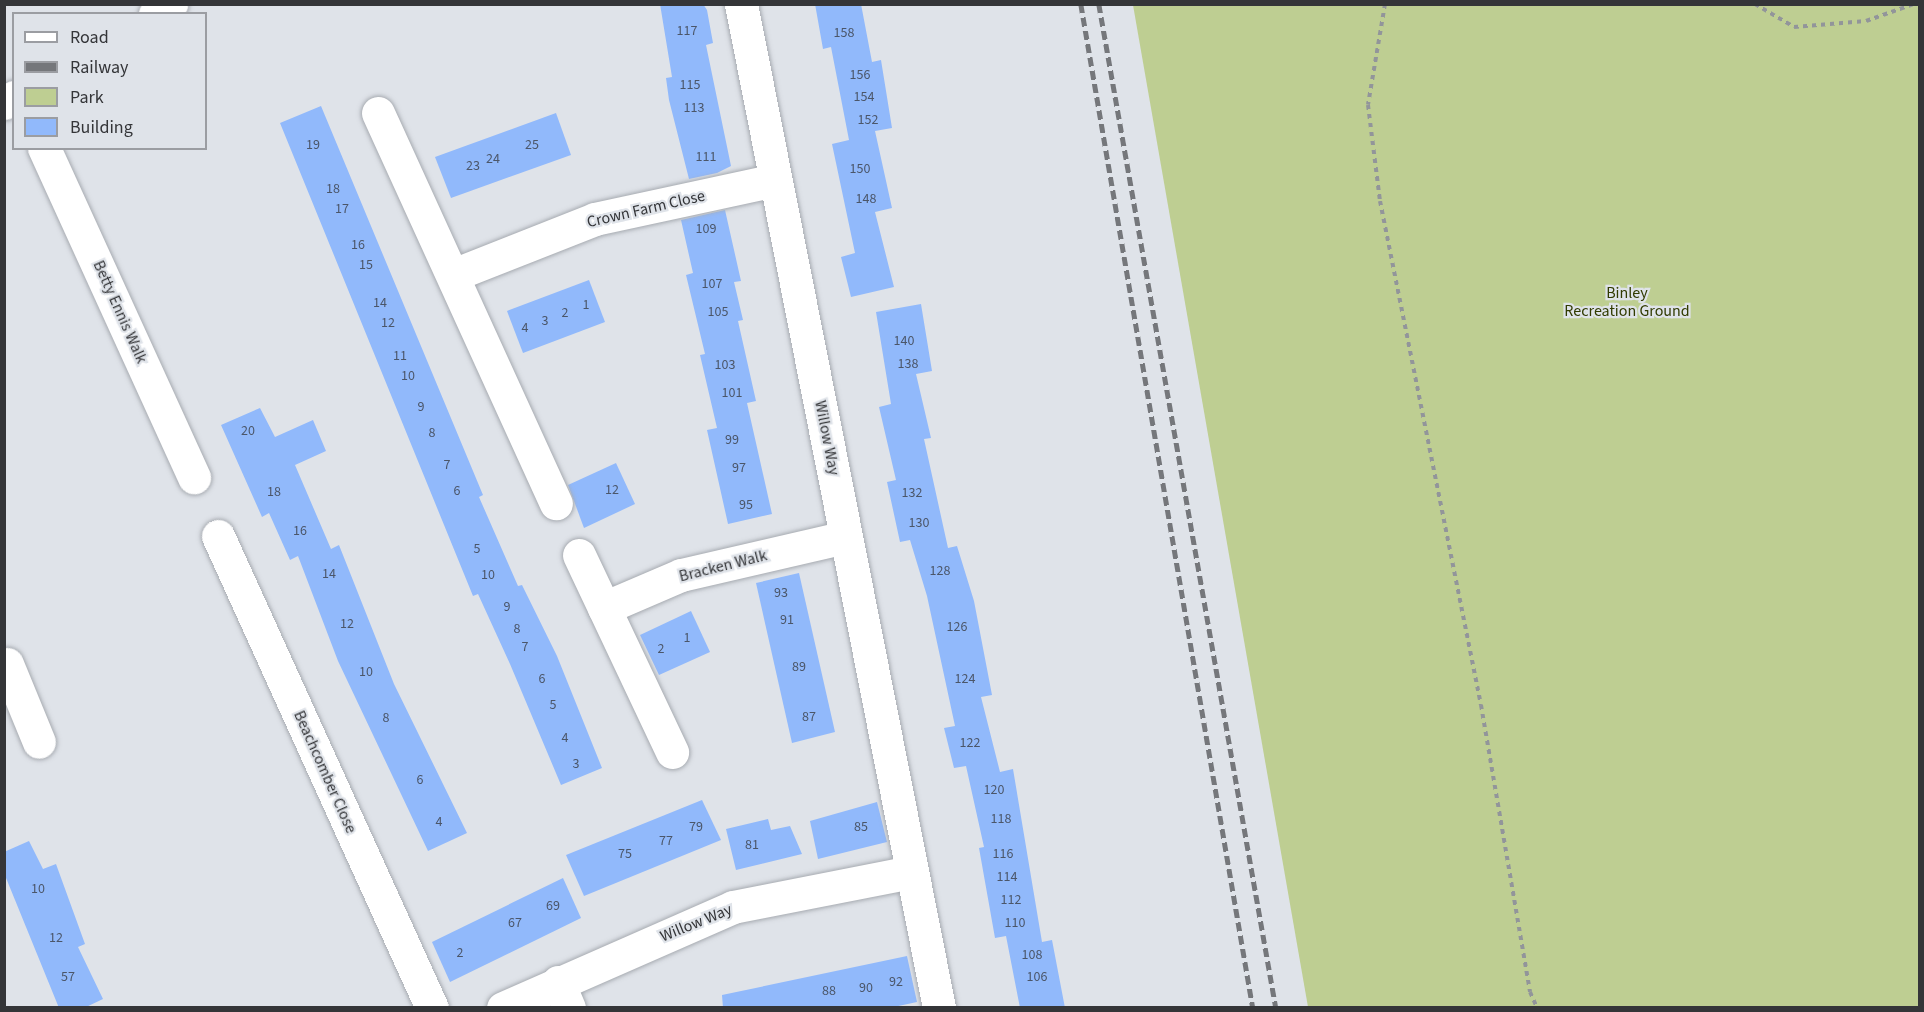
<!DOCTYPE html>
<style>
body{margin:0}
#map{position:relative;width:1924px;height:1012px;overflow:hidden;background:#dfe3e9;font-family:"Source Sans 3",sans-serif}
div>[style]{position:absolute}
.green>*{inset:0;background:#bece92}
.building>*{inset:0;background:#91b9fb}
.path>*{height:4px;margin-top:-2px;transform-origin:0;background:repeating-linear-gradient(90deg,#92959a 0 4.5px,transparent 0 9px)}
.roads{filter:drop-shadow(0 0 2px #a7abb1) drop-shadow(0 0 2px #a7abb1)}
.street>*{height:33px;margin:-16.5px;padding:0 16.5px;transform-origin:16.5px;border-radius:16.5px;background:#fff}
.rail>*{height:4.5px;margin-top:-2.25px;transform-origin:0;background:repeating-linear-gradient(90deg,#75777b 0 9px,transparent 0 13.5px)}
span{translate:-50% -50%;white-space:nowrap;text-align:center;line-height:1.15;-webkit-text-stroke:4.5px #dfe3e9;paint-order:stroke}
.number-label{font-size:14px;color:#4b5669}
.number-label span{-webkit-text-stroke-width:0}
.street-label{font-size:16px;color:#343538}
.park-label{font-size:16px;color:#313b00}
.frame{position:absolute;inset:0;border:6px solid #343538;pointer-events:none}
.legend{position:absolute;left:12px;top:12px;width:195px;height:138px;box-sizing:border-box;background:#dfe3e9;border:2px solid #9b9da2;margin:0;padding:8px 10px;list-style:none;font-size:18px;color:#343538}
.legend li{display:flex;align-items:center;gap:12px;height:30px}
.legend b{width:30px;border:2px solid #9b9da2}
</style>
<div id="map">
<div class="green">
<div style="clip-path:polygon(1133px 5px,1919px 5px,1919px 1007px,1308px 1007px)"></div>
</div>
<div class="building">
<div style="clip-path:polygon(660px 4px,703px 4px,707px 10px,713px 43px,706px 45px,731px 166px,717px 173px,689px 179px,669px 100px,666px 78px,672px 77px)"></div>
<div style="clip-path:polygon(815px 4px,861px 4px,872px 62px,881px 60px,892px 128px,875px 131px,892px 208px,875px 212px,894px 287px,851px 297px,841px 257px,855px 253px,832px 144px,849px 140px,831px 47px,823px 49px)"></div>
<div style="clip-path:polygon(321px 106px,483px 495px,479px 497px,518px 586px,522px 585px,557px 656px,602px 768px,561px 785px,510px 664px,478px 594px,473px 596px,280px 123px)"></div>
<div style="clip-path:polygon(556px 113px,571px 155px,451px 198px,435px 157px)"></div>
<div style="clip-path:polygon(725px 210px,741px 281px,734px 282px,743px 320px,738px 321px,756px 401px,747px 403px,772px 514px,728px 524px,707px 430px,717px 428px,700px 355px,705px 354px,686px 275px,693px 273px,681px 220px)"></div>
<div style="clip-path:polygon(589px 280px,605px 322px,523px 353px,507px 311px)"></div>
<div style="clip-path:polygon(921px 304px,932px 371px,916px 374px,931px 438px,924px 439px,948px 548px,957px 546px,974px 601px,992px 695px,981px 697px,1000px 772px,1013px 769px,1042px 942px,1052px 940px,1065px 1008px,1020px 1008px,1006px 936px,995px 938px,979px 848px,984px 847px,966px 766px,954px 768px,944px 728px,955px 726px,927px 596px,910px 540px,900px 542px,887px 482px,896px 480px,879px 407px,891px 404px,876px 312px)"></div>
<div style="clip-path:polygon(260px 408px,275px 437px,313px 420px,326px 451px,295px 465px,331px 549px,339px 545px,394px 684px,467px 833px,428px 851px,338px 661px,298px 556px,290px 560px,269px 513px,262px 517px,221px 425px)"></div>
<div style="clip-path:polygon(616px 463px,635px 504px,584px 528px,568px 485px)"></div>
<div style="clip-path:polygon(799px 573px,835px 732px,792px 743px,756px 583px)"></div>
<div style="clip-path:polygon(691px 611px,710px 652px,659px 675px,640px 635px)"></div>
<div style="clip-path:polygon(702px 800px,721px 840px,584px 896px,566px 855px)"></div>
<div style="clip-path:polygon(877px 802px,887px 842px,818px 859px,810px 821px)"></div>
<div style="clip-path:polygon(768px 819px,771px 830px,790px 826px,802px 854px,736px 870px,726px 829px)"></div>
<div style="clip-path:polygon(29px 841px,43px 869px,56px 864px,85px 944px,78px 947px,103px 999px,84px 1008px,59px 1008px,4px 873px,4px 852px)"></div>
<div style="clip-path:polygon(563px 878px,581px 918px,450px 982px,432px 942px)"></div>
<div style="clip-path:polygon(907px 956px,917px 1002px,889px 1008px,723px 1008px,722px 995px)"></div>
</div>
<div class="path">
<div style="left:1385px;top:4px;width:102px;rotate:99.6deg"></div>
<div style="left:1368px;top:105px;width:97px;rotate:82.9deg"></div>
<div style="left:1380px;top:201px;width:514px;rotate:78.67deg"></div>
<div style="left:1481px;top:705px;width:291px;rotate:80.3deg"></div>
<div style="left:1530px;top:992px;width:17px;rotate:66deg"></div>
<div style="left:1755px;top:4px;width:45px;rotate:30.5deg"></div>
<div style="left:1794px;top:27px;width:72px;rotate:-4.8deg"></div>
<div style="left:1866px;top:21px;width:51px;rotate:-19.5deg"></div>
</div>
<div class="roads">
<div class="street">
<div style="left:741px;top:4px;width:1023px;rotate:78.84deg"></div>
<div style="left:155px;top:14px;width:19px;rotate:-32deg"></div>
<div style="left:4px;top:103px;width:12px;rotate:-31deg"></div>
<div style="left:378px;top:113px;width:429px;rotate:65.5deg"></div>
<div style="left:44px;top:148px;width:362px;rotate:65.5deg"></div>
<div style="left:453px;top:275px;width:153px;rotate:-21.5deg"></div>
<div style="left:595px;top:219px;width:184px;rotate:-12.2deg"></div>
<div style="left:218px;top:536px;width:518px;rotate:65.61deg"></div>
<div style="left:579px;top:555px;width:218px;rotate:64.7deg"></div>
<div style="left:604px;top:608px;width:84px;rotate:-23.2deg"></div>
<div style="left:681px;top:575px;width:169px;rotate:-13deg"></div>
<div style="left:7px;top:664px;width:84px;rotate:67.7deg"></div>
<div style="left:558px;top:982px;width:28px;rotate:67deg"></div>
<div style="left:503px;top:1008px;width:251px;rotate:-23.7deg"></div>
<div style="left:733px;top:907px;width:182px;rotate:-11.1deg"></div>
</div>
</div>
<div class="rail">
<div style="left:1081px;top:4px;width:1019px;rotate:80.28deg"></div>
<div style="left:1099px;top:4px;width:1019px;rotate:80deg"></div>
</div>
<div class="number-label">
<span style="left:687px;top:31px">117</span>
<span style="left:844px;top:33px">158</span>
<span style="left:860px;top:75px">156</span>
<span style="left:690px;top:85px">115</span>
<span style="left:864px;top:97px">154</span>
<span style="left:694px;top:108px">113</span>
<span style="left:868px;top:120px">152</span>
<span style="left:313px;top:145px">19</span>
<span style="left:532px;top:145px">25</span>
<span style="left:706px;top:157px">111</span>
<span style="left:493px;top:159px">24</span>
<span style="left:473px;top:166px">23</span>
<span style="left:860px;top:169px">150</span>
<span style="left:333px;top:189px">18</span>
<span style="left:866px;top:199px">148</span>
<span style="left:342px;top:209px">17</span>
<span style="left:706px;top:229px">109</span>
<span style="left:358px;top:245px">16</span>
<span style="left:366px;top:265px">15</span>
<span style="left:712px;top:284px">107</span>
<span style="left:380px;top:303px">14</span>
<span style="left:586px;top:305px">1</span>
<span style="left:718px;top:312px">105</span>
<span style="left:565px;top:313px">2</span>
<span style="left:545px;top:321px">3</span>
<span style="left:388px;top:323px">12</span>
<span style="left:525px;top:328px">4</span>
<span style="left:904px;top:341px">140</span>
<span style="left:400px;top:356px">11</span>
<span style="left:908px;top:364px">138</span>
<span style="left:725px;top:365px">103</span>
<span style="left:408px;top:376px">10</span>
<span style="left:732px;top:393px">101</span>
<span style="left:421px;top:407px">9</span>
<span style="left:248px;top:431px">20</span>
<span style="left:432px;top:433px">8</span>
<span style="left:732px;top:440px">99</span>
<span style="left:447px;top:465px">7</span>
<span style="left:739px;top:468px">97</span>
<span style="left:612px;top:490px">12</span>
<span style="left:457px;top:491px">6</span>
<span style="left:274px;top:492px">18</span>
<span style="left:912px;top:493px">132</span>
<span style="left:746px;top:505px">95</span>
<span style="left:919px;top:523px">130</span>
<span style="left:300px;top:531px">16</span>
<span style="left:477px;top:549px">5</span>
<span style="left:940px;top:571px">128</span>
<span style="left:329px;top:574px">14</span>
<span style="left:488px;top:575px">10</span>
<span style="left:781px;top:593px">93</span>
<span style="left:507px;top:607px">9</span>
<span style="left:787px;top:620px">91</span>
<span style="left:347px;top:624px">12</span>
<span style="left:957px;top:627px">126</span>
<span style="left:517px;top:629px">8</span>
<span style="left:687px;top:638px">1</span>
<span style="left:525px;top:647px">7</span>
<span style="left:661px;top:649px">2</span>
<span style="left:799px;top:667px">89</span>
<span style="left:366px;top:672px">10</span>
<span style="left:542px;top:679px">6</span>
<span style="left:965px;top:679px">124</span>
<span style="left:553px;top:705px">5</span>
<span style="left:809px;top:717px">87</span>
<span style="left:386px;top:718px">8</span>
<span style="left:565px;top:738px">4</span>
<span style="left:970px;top:743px">122</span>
<span style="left:576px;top:764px">3</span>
<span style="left:420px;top:780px">6</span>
<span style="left:994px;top:790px">120</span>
<span style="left:1001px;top:819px">118</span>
<span style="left:439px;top:822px">4</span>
<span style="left:696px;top:827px">79</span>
<span style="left:861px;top:827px">85</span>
<span style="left:666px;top:841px">77</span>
<span style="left:752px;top:845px">81</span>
<span style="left:625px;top:854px">75</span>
<span style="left:1003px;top:854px">116</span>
<span style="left:1007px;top:877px">114</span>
<span style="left:38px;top:889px">10</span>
<span style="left:1011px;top:900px">112</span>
<span style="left:553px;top:906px">69</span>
<span style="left:515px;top:923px">67</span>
<span style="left:1015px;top:923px">110</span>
<span style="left:56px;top:938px">12</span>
<span style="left:460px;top:953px">2</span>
<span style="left:1032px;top:955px">108</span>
<span style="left:68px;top:977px">57</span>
<span style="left:1037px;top:977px">106</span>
<span style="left:896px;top:982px">92</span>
<span style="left:866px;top:988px">90</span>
<span style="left:829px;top:991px">88</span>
</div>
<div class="street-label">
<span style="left:646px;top:209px;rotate:-13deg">Crown Farm Close</span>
<span style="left:120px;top:312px;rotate:66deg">Betty Ennis Walk</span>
<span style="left:827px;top:438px;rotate:79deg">Willow Way</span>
<span style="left:723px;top:566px;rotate:-14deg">Bracken Walk</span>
<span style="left:325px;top:772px;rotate:66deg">Beachcomber Close</span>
<span style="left:696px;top:923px;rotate:-22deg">Willow Way</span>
</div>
<div class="park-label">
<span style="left:1627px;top:302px">Binley<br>Recreation Ground</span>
</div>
<div class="frame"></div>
<ul class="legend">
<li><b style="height:8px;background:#fff"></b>Road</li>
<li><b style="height:8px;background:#75777b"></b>Railway</li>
<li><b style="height:16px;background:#bece92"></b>Park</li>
<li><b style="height:16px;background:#91b9fb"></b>Building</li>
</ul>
</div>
